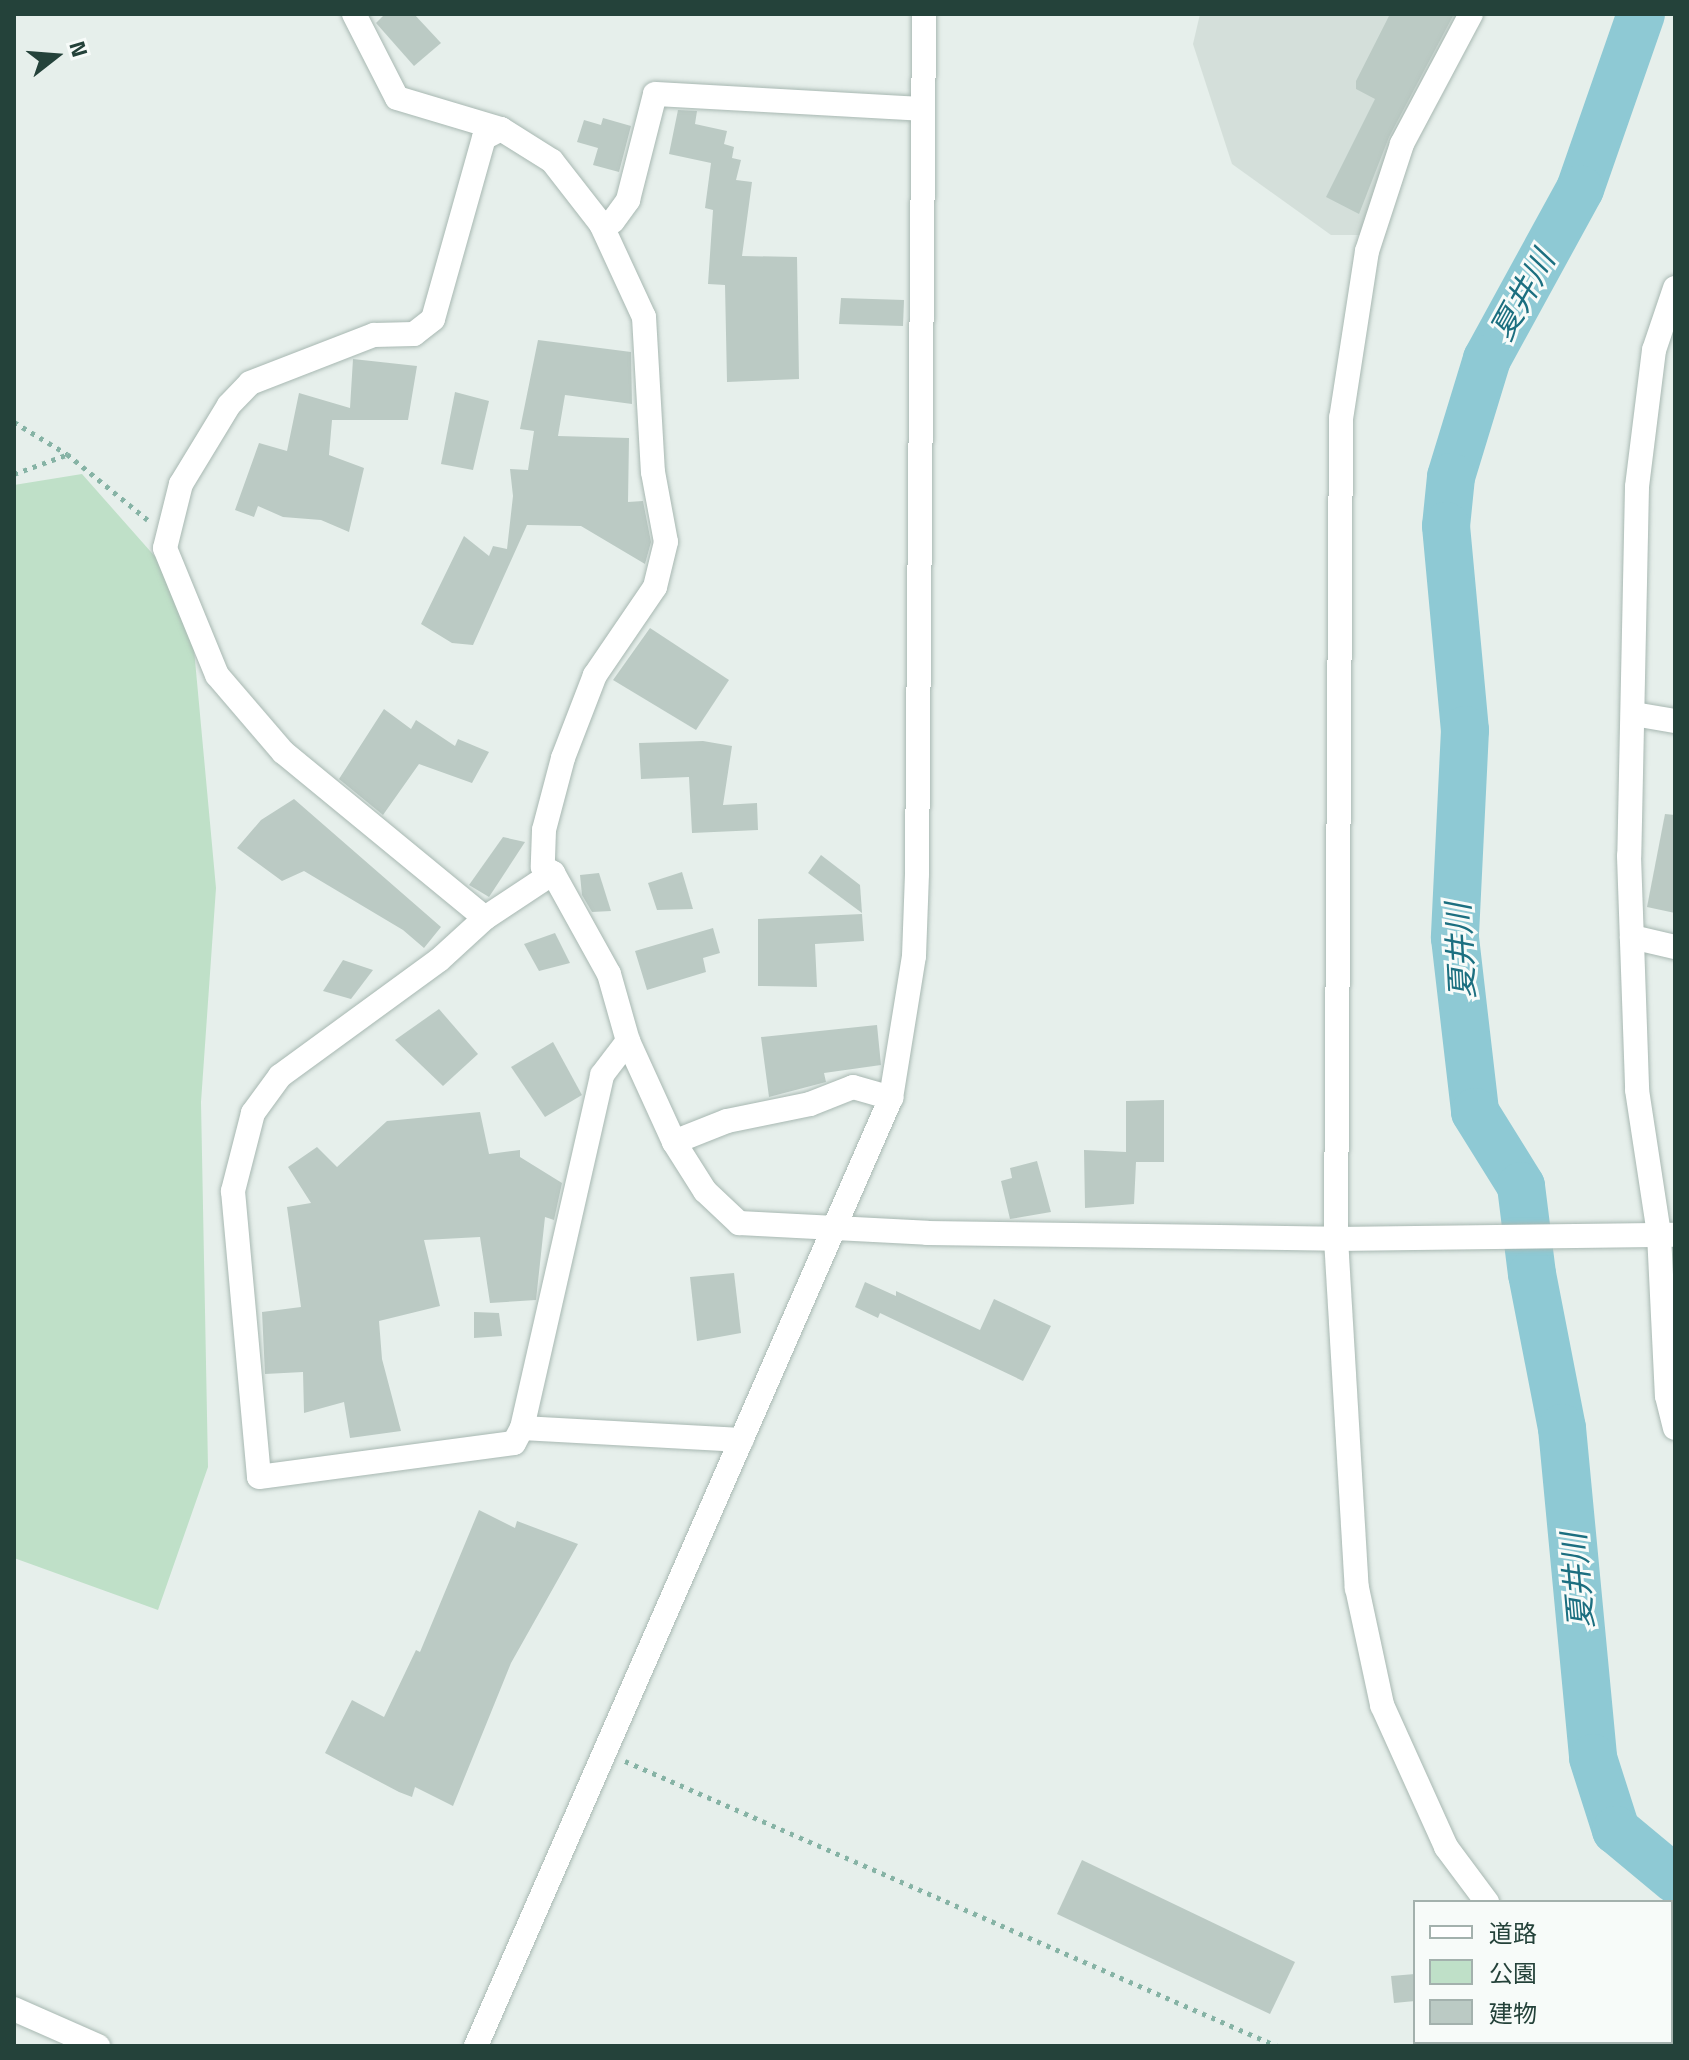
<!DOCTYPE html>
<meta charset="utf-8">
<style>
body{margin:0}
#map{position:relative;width:1689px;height:2060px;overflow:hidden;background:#e6efeb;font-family:"Titillium Web","Noto Sans JP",sans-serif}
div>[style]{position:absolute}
.built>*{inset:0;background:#d4dfda}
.green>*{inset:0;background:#bfe0c8}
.river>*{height:48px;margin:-24px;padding:0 24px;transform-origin:24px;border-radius:24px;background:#8ec9d4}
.building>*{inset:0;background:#bbcac4}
.path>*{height:5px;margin-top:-2.5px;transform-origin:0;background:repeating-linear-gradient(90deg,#86b3a5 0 4px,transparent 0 10px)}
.roads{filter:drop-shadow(0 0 2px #a8b8b2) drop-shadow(0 0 2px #a8b8b2)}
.street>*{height:24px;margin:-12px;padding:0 12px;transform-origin:12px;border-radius:12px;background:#fff}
.secondary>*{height:24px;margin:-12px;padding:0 12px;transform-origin:12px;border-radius:12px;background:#fff}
span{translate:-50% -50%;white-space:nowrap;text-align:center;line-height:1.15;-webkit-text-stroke:6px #f7fbf9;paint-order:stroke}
.water-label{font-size:32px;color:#1c6f80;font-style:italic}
.frame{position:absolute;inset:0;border:16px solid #24423a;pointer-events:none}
.legend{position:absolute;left:1413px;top:1900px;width:260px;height:144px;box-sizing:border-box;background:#f7fbf9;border:2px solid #a3b1ad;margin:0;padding:10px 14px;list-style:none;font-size:24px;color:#24423a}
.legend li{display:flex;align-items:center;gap:16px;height:40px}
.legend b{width:40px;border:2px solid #a3b1ad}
.north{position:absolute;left:16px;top:16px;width:80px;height:80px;-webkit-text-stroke:6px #f7fbf9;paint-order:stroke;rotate:73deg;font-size:22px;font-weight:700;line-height:32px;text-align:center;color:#24423a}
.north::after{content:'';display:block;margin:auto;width:28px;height:36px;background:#24423a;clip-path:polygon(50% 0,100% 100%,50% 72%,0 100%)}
</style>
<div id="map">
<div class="built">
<div style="clip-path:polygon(1200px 14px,1465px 14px,1373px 235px,1331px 235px,1232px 164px,1193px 44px)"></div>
</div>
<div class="green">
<div style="clip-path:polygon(82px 474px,189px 595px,216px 888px,201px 1102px,208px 1467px,158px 1610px,14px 1558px,14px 485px)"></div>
</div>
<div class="river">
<div style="left:1641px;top:14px;width:185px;rotate:109.2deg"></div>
<div style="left:1580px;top:189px;width:194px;rotate:118.7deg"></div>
<div style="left:1487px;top:359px;width:123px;rotate:107deg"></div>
<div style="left:1451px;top:477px;width:49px;rotate:95.8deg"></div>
<div style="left:1446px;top:526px;width:205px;rotate:84.7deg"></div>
<div style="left:1465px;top:730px;width:208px;rotate:92.8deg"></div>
<div style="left:1455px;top:938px;width:175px;rotate:83.4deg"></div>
<div style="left:1475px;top:1112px;width:87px;rotate:58.1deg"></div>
<div style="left:1521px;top:1186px;width:89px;rotate:82.9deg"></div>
<div style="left:1532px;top:1274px;width:157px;rotate:79deg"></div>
<div style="left:1562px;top:1428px;width:331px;rotate:84.6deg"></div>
<div style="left:1593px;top:1758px;width:76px;rotate:72.3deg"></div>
<div style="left:1616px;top:1830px;width:77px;rotate:39.7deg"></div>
</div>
<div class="building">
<div style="clip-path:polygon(385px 14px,414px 14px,441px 43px,414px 66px,376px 23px)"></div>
<div style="clip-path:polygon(1390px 14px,1454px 14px,1389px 137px,1359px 214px,1326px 197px,1375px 99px,1356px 89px,1356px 81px)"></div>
<div style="clip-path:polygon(678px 110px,697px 111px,695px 124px,727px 131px,724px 144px,734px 147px,732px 158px,741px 160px,736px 180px,752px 182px,742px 256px,797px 257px,799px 379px,727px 382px,725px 285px,708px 284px,713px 210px,705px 208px,711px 163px,669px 154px)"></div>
<div style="clip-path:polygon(603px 118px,631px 126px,619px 172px,593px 165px,598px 148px,577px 142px,584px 120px,601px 125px)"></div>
<div style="clip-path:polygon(841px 298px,904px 300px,903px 326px,839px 324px)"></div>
<div style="clip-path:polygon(538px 340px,631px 352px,632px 404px,565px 395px,558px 436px,629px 438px,628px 502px,643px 501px,651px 542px,645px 564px,581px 526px,527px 525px,473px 645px,452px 643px,421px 624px,464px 536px,489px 556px,493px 546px,507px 549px,513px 496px,510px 469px,528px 470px,534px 431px,520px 429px)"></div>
<div style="clip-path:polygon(353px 359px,417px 366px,408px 420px,332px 420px,329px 455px,364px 468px,349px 532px,321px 520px,283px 517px,258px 506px,254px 517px,235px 510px,259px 443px,287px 451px,299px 393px,350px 408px)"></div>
<div style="clip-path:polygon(455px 392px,489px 401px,473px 470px,441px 464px)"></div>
<div style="clip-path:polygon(650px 628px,729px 680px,696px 730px,613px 680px)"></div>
<div style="clip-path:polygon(384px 709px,411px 729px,416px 720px,455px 746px,458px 739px,489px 752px,472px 783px,419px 764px,383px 815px,339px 779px)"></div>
<div style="clip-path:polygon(703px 741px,732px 746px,723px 805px,757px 803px,758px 830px,692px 833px,689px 777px,641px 779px,639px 743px)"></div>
<div style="clip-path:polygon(294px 799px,441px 927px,424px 948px,403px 930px,304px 871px,282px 881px,237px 848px,261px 820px)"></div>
<div style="clip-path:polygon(1665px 814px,1675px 815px,1675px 913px,1647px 907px)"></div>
<div style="clip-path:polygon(503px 837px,525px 842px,489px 897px,469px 885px)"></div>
<div style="clip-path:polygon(821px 855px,860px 885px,862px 913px,808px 873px)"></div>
<div style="clip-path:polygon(682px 872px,693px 909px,657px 910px,648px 883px)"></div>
<div style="clip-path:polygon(599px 873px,611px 911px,592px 912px,582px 895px,580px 875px)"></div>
<div style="clip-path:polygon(862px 914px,864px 941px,815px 944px,817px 987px,758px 986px,758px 919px)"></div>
<div style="clip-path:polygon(713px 928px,720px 953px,703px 958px,706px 972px,647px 990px,635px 951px)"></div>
<div style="clip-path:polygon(555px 933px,570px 963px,539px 971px,524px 944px)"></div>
<div style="clip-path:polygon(343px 960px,373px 970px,351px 999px,323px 991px)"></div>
<div style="clip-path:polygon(439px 1009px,478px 1054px,443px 1086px,395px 1040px)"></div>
<div style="clip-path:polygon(877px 1025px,881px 1065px,824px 1073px,826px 1082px,769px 1097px,761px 1037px)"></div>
<div style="clip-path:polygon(553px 1042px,582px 1095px,545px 1117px,511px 1067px)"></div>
<div style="clip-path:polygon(1164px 1100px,1164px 1162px,1136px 1162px,1134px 1204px,1085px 1208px,1084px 1150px,1126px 1152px,1126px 1101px)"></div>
<div style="clip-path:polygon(480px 1112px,489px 1154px,520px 1150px,520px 1157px,562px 1183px,554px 1220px,545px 1217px,536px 1300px,490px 1303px,480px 1237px,424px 1240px,440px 1306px,379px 1321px,382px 1359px,401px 1431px,350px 1438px,344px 1402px,304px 1413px,303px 1372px,265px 1374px,262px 1312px,301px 1307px,287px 1207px,311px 1203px,288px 1167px,317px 1147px,337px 1167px,387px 1121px)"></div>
<div style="clip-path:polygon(1037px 1161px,1051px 1212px,1010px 1219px,1001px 1181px,1012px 1178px,1010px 1168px)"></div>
<div style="clip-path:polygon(734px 1273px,741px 1333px,697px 1341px,690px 1277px)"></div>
<div style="clip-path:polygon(865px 1282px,896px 1296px,896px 1291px,980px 1330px,994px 1299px,1051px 1326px,1023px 1381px,880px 1313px,878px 1318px,855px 1307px)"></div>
<div style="clip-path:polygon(474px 1312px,499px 1313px,502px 1336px,474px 1338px)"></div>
<div style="clip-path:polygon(479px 1510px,515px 1528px,517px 1521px,578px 1544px,511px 1663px,453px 1806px,415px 1787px,412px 1797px,399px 1792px,325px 1753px,352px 1700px,384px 1717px,416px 1650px,420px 1652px)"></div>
<div style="clip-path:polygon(1082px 1860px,1295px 1962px,1270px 2014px,1057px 1914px)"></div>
<div style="clip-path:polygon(1415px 1974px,1415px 2001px,1394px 2003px,1391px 1976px)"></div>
</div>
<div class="path">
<div style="left:14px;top:422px;width:62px;rotate:31.1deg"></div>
<div style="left:67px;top:454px;width:104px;rotate:39.2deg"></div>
<div style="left:14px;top:474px;width:55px;rotate:-20.1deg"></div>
<div style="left:625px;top:1761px;width:712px;rotate:23.61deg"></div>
<div style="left:1542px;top:2046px;width:4px;rotate:-76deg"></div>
</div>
<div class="roads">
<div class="street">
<div style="left:354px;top:14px;width:94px;rotate:62.9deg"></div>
<div style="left:397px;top:98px;width:109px;rotate:16.6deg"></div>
<div style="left:1471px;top:14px;width:147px;rotate:118deg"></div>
<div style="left:1402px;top:144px;width:113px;rotate:108.1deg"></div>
<div style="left:1367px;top:251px;width:169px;rotate:98.8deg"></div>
<div style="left:1341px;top:418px;width:821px;rotate:90.35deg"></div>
<div style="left:1336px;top:1239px;width:350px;rotate:86.6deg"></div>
<div style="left:1357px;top:1588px;width:120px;rotate:77.9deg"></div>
<div style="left:1382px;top:1705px;width:156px;rotate:65.7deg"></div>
<div style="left:1446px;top:1847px;width:69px;rotate:53.3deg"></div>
<div style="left:601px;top:224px;width:12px;rotate:-14deg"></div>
<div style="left:613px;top:221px;width:26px;rotate:-54deg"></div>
<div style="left:628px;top:200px;width:109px;rotate:-75.7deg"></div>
<div style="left:655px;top:94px;width:268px;rotate:3.2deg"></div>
<div style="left:1675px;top:288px;width:65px;rotate:108.7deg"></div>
<div style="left:1654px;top:350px;width:138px;rotate:97.1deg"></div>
<div style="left:1637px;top:487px;width:369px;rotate:91.2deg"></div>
<div style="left:1629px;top:856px;width:234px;rotate:88deg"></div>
<div style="left:1637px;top:1090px;width:146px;rotate:81.3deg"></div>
<div style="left:1659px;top:1234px;width:162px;rotate:87.2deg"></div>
<div style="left:1667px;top:1396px;width:33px;rotate:76deg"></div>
<div style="left:1634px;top:714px;width:42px;rotate:9.7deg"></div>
<div style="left:553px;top:873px;width:82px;rotate:146.5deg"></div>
<div style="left:485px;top:918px;width:62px;rotate:137.6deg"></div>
<div style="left:439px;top:960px;width:197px;rotate:143.9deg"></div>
<div style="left:280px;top:1076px;width:46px;rotate:126.1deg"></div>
<div style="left:253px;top:1113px;width:81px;rotate:104.4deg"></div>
<div style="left:233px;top:1191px;width:287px;rotate:84.8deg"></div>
<div style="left:259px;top:1477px;width:257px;rotate:-7.6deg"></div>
<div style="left:514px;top:1443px;width:17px;rotate:-62deg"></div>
<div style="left:522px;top:1428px;width:220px;rotate:3.1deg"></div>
<div style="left:485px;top:918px;width:261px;rotate:-140.6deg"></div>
<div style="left:283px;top:752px;width:101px;rotate:-130.6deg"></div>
<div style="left:217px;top:675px;width:137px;rotate:-112.3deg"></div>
<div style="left:165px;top:548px;width:66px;rotate:-76deg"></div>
<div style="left:181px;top:484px;width:92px;rotate:-58.7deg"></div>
<div style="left:229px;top:405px;width:30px;rotate:-46deg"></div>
<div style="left:250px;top:383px;width:133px;rotate:-21.2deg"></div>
<div style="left:374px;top:335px;width:40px;rotate:-1.4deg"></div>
<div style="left:414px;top:334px;width:24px;rotate:-38deg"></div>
<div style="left:433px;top:319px;width:188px;rotate:-74.3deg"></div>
<div style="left:484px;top:138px;width:19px;rotate:-28deg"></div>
<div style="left:501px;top:129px;width:60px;rotate:32.1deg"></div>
<div style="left:552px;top:161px;width:80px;rotate:52.1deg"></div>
<div style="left:601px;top:224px;width:102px;rotate:65.2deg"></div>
<div style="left:644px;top:317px;width:155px;rotate:86.7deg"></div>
<div style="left:653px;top:472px;width:71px;rotate:79.5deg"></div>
<div style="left:666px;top:542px;width:46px;rotate:103.7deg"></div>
<div style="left:655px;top:587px;width:107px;rotate:124.3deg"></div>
<div style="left:595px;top:675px;width:89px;rotate:111.1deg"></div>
<div style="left:563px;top:758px;width:74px;rotate:104.8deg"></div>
<div style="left:544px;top:830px;width:37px;rotate:92deg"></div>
<div style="left:543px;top:867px;width:12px;rotate:31deg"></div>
<div style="left:553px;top:873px;width:115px;rotate:61deg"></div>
<div style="left:609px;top:974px;width:70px;rotate:74.2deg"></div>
<div style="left:628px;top:1041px;width:111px;rotate:65.5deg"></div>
<div style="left:674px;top:1142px;width:58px;rotate:57.7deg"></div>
<div style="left:705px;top:1191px;width:47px;rotate:43.3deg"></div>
<div style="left:739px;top:1223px;width:188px;rotate:3deg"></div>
<div style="left:927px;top:1233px;width:409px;rotate:0.8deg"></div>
<div style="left:1336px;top:1239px;width:339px;rotate:-0.7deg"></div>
<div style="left:1632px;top:937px;width:44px;rotate:13.1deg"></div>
<div style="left:674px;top:1142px;width:57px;rotate:-21.6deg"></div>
<div style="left:727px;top:1121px;width:85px;rotate:-11.6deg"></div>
<div style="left:810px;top:1104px;width:46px;rotate:-21.6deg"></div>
<div style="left:853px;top:1087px;width:40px;rotate:16deg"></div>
<div style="left:522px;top:1428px;width:362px;rotate:-77.2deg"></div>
<div style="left:602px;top:1075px;width:43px;rotate:-52.6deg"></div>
<div style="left:14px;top:2009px;width:92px;rotate:23.8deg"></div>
<div style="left:1671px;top:2016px;width:5px;rotate:37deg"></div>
</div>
<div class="secondary">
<div style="left:476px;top:2046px;width:1035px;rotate:-66.36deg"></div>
<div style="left:891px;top:1098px;width:144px;rotate:-80.8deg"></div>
<div style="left:914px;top:956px;width:83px;rotate:-87.9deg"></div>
<div style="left:917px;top:873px;width:859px;rotate:-89.53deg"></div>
</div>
</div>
<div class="water-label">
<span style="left:1522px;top:295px;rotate:-61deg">夏井川</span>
<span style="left:1460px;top:951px;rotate:-93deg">夏井川</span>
<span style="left:1577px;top:1581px;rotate:-95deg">夏井川</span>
</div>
<div class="frame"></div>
<ul class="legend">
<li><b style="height:10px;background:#fff"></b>道路</li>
<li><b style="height:22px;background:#bfe0c8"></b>公園</li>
<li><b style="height:22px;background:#bbcac4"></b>建物</li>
</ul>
<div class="north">N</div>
</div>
